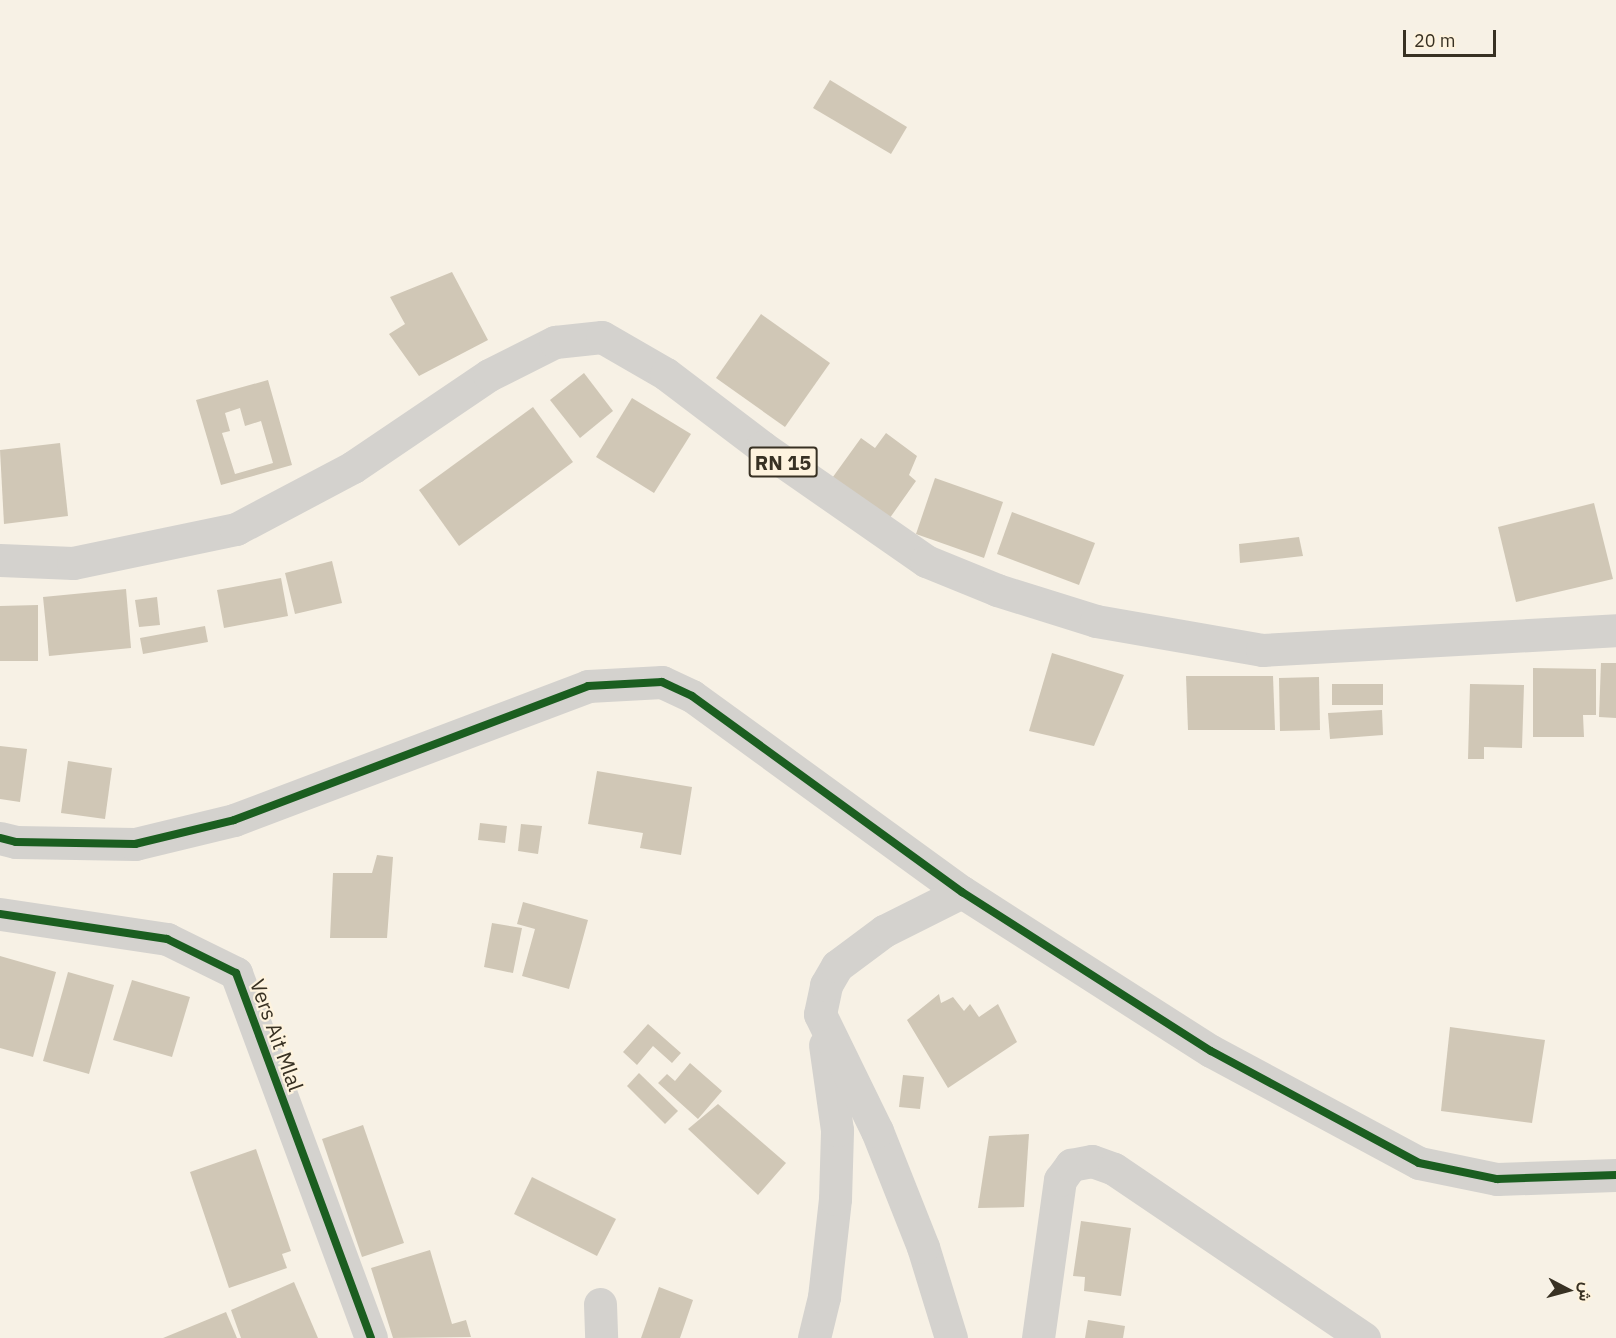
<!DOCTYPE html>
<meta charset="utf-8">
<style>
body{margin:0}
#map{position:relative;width:1616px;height:1338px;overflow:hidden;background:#f7f1e5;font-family:"IBM Plex Sans",Vazirmatn,sans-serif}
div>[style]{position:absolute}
.building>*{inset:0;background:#d0c7b6}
.minor>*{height:33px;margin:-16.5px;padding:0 16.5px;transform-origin:16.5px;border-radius:16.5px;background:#d4d2ce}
.major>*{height:33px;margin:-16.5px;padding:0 16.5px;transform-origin:16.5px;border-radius:16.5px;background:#d4d2ce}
.cycleway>*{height:8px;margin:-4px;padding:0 4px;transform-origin:4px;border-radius:4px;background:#1b5e20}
span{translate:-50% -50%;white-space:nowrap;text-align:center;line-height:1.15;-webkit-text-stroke:4.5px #fef3de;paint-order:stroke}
.shield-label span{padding:2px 4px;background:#fef3de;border:2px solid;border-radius:4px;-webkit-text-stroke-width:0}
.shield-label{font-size:20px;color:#383123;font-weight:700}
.street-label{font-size:21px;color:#383123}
.north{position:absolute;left:1538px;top:1260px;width:60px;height:60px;-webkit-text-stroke:4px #fef3de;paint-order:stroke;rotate:96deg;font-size:16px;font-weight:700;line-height:24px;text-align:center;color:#383123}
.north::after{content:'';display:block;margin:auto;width:21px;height:27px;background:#383123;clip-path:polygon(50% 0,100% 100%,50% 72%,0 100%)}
.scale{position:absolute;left:1403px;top:30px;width:93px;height:27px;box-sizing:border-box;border:3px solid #383123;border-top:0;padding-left:8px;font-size:18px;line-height:21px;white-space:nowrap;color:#383123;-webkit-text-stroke:4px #fef3de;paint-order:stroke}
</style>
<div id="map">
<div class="building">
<div style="clip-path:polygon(830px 80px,907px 127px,891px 154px,813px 108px)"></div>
<div style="clip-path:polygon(452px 272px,488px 340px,419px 376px,389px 334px,405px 324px,390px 297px)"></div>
<div style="clip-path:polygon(761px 314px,830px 363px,785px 427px,716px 378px)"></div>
<div style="clip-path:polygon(584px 373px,613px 411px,580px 438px,550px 400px)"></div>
<div style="clip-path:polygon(evenodd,268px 380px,292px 465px,221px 485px,196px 400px,268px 380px,240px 408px,245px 426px,261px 421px,273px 463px,235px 474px,222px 433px,230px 431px,225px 413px,240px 408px)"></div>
<div style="clip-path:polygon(632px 398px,691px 434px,654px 493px,596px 457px)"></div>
<div style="clip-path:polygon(533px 407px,573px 462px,459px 546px,419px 490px)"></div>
<div style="clip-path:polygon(886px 433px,917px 456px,909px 475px,916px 481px,887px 522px,830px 481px,861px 438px,875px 448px)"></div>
<div style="clip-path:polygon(60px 443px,68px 516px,4px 524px,0 450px)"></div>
<div style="clip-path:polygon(935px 478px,1003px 502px,984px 558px,916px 534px)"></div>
<div style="clip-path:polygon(1594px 503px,1613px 579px,1516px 602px,1498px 527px)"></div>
<div style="clip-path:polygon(1012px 512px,1095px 543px,1079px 585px,997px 554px)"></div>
<div style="clip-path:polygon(1299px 537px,1303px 556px,1240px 563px,1239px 544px)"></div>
<div style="clip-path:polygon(332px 561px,342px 603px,295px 614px,285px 573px)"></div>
<div style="clip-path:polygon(281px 578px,288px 616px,224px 628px,217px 590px)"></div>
<div style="clip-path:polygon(126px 589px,131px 648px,49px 656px,43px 597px)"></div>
<div style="clip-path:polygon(157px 597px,160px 625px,139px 627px,135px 600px)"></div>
<div style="clip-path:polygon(38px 605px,38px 661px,0 661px,0 606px)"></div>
<div style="clip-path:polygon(205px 626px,208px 642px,143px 654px,140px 638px)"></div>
<div style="clip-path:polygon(1052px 653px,1124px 675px,1094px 746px,1029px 731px)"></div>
<div style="clip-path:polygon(1601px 663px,1616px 663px,1616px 718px,1599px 717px)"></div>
<div style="clip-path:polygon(1533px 668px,1596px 669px,1596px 715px,1583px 715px,1584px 737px,1533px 737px)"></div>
<div style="clip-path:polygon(1186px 676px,1273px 676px,1275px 730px,1188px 730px)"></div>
<div style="clip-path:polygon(1319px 677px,1320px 730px,1280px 731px,1279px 678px)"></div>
<div style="clip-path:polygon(1332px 684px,1383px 684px,1383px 705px,1332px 705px)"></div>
<div style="clip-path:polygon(1470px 684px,1524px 685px,1522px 748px,1484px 747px,1484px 759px,1468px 759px)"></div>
<div style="clip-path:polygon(1382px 710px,1383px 735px,1330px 739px,1328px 713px)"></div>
<div style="clip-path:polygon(0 746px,27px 749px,20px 802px,0 799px)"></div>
<div style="clip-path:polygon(68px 761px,112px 768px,105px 819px,61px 813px)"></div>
<div style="clip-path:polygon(597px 771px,692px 787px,681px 855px,640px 848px,643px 833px,588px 824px)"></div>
<div style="clip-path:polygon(480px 823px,507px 826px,505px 843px,478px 840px)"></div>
<div style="clip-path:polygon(521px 824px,542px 826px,538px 854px,518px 851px)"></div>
<div style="clip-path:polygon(377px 855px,393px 857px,387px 938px,330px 938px,333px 873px,372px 873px)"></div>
<div style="clip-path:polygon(523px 902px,588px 920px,569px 989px,522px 976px,535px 929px,517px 924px)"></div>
<div style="clip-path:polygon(492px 923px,522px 928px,513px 973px,484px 967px)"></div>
<div style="clip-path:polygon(0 956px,56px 972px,33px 1057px,0 1048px)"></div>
<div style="clip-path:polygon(68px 972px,114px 985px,89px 1074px,43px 1061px)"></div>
<div style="clip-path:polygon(132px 980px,190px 997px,172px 1057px,113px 1040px)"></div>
<div style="clip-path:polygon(939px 994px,941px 1003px,953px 997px,964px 1011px,970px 1004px,979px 1017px,998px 1004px,1017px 1042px,948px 1088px,907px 1020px)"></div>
<div style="clip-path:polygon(648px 1024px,681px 1053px,672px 1063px,653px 1046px,637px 1065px,623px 1052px)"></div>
<div style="clip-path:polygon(1450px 1027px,1545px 1040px,1532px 1123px,1441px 1111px)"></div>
<div style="clip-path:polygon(690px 1063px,722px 1091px,698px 1119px,658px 1083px,667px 1074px,675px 1081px)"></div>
<div style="clip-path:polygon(639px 1073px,678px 1111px,665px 1124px,627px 1086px)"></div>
<div style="clip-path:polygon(903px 1075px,924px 1077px,920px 1109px,899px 1107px)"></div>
<div style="clip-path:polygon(718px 1104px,786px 1163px,758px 1195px,688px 1129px)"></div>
<div style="clip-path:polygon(363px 1125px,404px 1243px,362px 1257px,322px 1139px)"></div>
<div style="clip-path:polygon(1029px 1134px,1024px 1207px,978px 1208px,989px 1136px)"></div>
<div style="clip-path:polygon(256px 1149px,291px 1251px,282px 1254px,287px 1268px,229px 1288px,190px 1172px)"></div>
<div style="clip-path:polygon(532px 1177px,616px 1219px,597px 1256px,514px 1214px)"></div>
<div style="clip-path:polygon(1081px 1221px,1131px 1228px,1121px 1296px,1084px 1291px,1085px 1277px,1073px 1276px)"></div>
<div style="clip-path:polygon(430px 1250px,452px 1324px,466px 1320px,471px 1337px,393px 1338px,371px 1268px)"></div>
<div style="clip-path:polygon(294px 1282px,318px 1338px,241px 1338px,231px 1310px)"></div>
<div style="clip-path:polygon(659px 1287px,693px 1300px,680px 1338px,641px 1338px)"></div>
<div style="clip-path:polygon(226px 1312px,237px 1338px,163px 1338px)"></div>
<div style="clip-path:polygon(1088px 1320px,1125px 1326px,1123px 1338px,1085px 1338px)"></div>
</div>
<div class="minor">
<div style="left:0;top:838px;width:16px;rotate:14deg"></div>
<div style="left:16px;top:842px;width:119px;rotate:1deg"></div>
<div style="left:135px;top:844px;width:102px;rotate:-13.6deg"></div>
<div style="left:234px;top:820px;width:379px;rotate:-20.7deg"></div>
<div style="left:588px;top:686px;width:74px;rotate:-3.1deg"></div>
<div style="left:662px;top:682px;width:33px;rotate:25deg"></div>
<div style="left:692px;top:696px;width:334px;rotate:36deg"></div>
<div style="left:962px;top:892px;width:295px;rotate:32.6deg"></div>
<div style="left:1211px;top:1051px;width:236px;rotate:28.3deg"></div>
<div style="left:1419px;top:1163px;width:80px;rotate:11.6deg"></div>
<div style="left:1497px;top:1179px;width:119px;rotate:-1.9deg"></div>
<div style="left:0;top:914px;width:169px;rotate:8.5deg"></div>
<div style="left:167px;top:939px;width:77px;rotate:26.2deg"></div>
<div style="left:236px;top:973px;width:389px;rotate:69.7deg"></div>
<div style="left:600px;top:1304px;width:34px;rotate:88deg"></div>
<div style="left:814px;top:1338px;width:42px;rotate:-76.3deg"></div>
<div style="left:824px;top:1297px;width:99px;rotate:-83.6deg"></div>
<div style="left:835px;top:1199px;width:69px;rotate:-88.3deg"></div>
<div style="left:837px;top:1130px;width:86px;rotate:-98deg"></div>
<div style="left:951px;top:1338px;width:95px;rotate:-107.1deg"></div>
<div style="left:923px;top:1247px;width:125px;rotate:-111.6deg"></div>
<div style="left:877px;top:1131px;width:130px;rotate:-116deg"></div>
<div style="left:820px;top:1014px;width:30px;rotate:-78deg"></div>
<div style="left:826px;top:985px;width:22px;rotate:-60deg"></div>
<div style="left:837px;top:966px;width:59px;rotate:-36.7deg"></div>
<div style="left:884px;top:931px;width:87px;rotate:-26.6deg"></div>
<div style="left:1038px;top:1338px;width:160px;rotate:-82.1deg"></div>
<div style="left:1060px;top:1180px;width:19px;rotate:-54deg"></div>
<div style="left:1071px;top:1165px;width:21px;rotate:-11deg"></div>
<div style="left:1092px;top:1161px;width:23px;rotate:20deg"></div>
<div style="left:1114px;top:1169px;width:302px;rotate:34.1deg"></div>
</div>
<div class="major">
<div style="left:0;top:560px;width:73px;rotate:2.4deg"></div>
<div style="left:73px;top:563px;width:167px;rotate:-11.8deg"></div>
<div style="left:236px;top:529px;width:132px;rotate:-27.9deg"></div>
<div style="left:353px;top:467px;width:164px;rotate:-34.1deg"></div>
<div style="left:489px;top:375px;width:74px;rotate:-26.6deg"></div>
<div style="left:555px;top:342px;width:47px;rotate:-6.1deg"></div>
<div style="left:602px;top:337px;width:74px;rotate:30deg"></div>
<div style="left:666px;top:374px;width:121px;rotate:37.2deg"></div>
<div style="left:762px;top:447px;width:200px;rotate:34.8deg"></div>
<div style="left:926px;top:561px;width:77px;rotate:22.2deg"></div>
<div style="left:997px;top:590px;width:104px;rotate:17.4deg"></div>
<div style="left:1096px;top:621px;width:169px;rotate:9.9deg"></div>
<div style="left:1262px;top:650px;width:355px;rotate:-3.2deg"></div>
</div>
<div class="cycleway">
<div style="left:0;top:838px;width:16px;rotate:14deg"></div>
<div style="left:16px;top:842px;width:119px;rotate:1deg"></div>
<div style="left:135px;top:844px;width:102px;rotate:-13.6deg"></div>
<div style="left:234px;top:820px;width:379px;rotate:-20.7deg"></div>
<div style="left:588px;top:686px;width:74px;rotate:-3.1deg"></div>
<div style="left:662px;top:682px;width:33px;rotate:25deg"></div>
<div style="left:692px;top:696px;width:334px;rotate:36deg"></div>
<div style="left:962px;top:892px;width:295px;rotate:32.6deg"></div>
<div style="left:1211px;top:1051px;width:236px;rotate:28.3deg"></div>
<div style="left:1419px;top:1163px;width:80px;rotate:11.6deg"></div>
<div style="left:1497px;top:1179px;width:119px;rotate:-1.9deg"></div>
<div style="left:0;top:914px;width:169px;rotate:8.5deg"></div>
<div style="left:167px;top:939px;width:77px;rotate:26.2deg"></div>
<div style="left:236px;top:973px;width:389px;rotate:69.7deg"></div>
</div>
<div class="shield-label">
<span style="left:783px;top:462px">RN 15</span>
</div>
<div class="street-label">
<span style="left:277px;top:1035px;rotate:70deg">Vers Ait Mlal</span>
</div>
<div class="north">ش</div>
<div class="scale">20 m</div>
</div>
